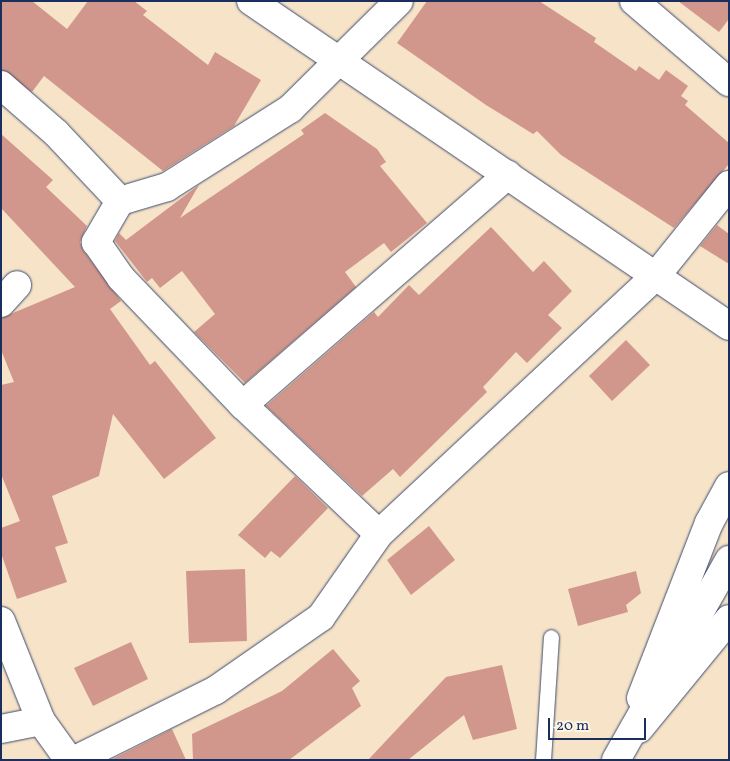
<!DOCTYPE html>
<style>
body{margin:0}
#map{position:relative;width:730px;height:761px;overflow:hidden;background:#f6e3c8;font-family:Vollkorn,serif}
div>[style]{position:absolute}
.building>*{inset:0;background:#d2978c}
.roads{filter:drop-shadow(0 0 1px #3c4a6e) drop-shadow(0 0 1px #3c4a6e)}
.service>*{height:15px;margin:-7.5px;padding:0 7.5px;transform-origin:7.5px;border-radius:7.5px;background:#fff}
.minor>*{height:28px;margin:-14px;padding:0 14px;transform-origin:14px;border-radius:14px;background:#fff}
.tertiary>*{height:28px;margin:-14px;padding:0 14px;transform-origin:14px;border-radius:14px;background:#fff}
span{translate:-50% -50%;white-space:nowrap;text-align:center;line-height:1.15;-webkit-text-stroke:4px #fcf5e5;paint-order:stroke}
.frame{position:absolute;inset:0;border:2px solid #1b2f5e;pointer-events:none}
.scale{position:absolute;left:548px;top:718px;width:98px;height:22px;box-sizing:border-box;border:2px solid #1b2f5e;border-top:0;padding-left:6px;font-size:15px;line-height:18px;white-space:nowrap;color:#1b2f5e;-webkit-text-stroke:4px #fcf5e5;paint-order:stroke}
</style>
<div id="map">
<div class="building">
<div style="clip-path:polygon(1px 1px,32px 1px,67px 29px,88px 1px,134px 1px,147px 11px,143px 15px,208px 65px,215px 52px,261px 80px,234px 126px,163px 171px,44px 76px,32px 92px,1px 70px)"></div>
<div style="clip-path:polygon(427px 1px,539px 1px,596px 38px,594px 42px,636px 71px,639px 66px,659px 80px,666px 70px,688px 86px,681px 96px,688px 101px,685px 105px,729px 143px,729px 164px,674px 228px,561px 155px,537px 131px,533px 134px,486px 105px,397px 43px)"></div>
<div style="clip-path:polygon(678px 1px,729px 1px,729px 19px,719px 32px)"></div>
<div style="clip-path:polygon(325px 113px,377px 149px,386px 162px,380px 166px,427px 223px,391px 252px,384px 243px,345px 272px,356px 287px,245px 383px,194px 332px,215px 314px,182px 271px,160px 288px,152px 278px,147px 282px,115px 241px,119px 233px,126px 240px,199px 185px,180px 218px,304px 134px,301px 130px)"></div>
<div style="clip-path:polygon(1px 134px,53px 180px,46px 187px,87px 226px,80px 242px,83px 250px,121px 301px,110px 309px,150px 365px,155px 361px,216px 438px,164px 479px,113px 414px,99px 476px,52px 496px,68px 543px,55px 547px,67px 582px,17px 599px,1px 553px,1px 528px,20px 521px,1px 474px,1px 385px,14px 382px,1px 350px,1px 318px,75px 287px,1px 208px)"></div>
<div style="clip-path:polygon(717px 225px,729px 234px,729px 264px,700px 246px)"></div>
<div style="clip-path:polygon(491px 227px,533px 272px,544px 261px,572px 291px,548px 315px,562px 328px,527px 363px,516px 352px,483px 387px,487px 392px,400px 477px,393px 469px,362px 496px,266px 406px,374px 312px,378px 317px,409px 285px,419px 295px)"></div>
<div style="clip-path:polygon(626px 340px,650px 365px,612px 401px,589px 376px)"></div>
<div style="clip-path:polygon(295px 476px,328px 508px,280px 558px,271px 551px,265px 558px,238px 535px)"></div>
<div style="clip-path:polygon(429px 526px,455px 560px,411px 595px,387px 560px)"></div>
<div style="clip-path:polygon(245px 569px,247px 641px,189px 643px,186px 571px)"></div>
<div style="clip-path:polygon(636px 571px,641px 593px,626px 605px,628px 612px,578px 626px,568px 589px)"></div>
<div style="clip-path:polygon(131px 642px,148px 679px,93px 706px,74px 668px)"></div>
<div style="clip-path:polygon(333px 649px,360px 681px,352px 688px,361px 706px,289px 760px,193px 760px,192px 734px,282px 691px)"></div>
<div style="clip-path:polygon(502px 665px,517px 729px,473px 740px,464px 715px,408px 760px,368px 760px,446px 677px)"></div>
<div style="clip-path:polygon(172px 729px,186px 760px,111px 760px)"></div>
</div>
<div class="roads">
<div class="service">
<div style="left:543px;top:760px;width:123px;rotate:-86.3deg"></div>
</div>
<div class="minor">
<div style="left:634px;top:1px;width:125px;rotate:40.5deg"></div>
<div style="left:1px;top:85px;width:73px;rotate:41.1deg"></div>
<div style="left:56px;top:133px;width:93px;rotate:46.7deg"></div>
<div style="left:120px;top:201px;width:48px;rotate:120.3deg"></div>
<div style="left:96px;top:242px;width:44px;rotate:55.2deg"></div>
<div style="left:121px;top:278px;width:176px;rotate:46.2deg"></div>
<div style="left:243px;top:405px;width:187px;rotate:43.5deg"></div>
<div style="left:120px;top:201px;width:49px;rotate:-16.6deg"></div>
<div style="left:167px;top:187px;width:146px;rotate:-32.4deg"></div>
<div style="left:290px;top:109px;width:153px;rotate:-44.7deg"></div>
<div style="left:1px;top:303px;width:24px;rotate:-48deg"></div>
<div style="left:243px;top:405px;width:351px;rotate:-41deg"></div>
<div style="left:1px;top:621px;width:108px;rotate:68.2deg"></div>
<div style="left:41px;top:721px;width:48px;rotate:54.3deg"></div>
<div style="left:641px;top:698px;width:188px;rotate:-68.8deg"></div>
<div style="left:709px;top:523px;width:42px;rotate:-61.6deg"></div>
<div style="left:1px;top:729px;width:41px;rotate:-11.3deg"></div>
<div style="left:639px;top:729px;width:142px;rotate:-50.7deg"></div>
<div style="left:75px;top:760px;width:157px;rotate:-26.4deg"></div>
<div style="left:216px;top:690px;width:128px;rotate:-34.8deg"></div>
<div style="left:321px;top:617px;width:101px;rotate:-55.1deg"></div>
<div style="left:379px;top:534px;width:377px;rotate:-43deg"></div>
<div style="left:655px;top:277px;width:118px;rotate:-51.2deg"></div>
</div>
<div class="tertiary">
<div style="left:251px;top:1px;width:578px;rotate:34.21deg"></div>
<div style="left:616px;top:760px;width:230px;rotate:-60.5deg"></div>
</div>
</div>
<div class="frame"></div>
<div class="scale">20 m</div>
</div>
